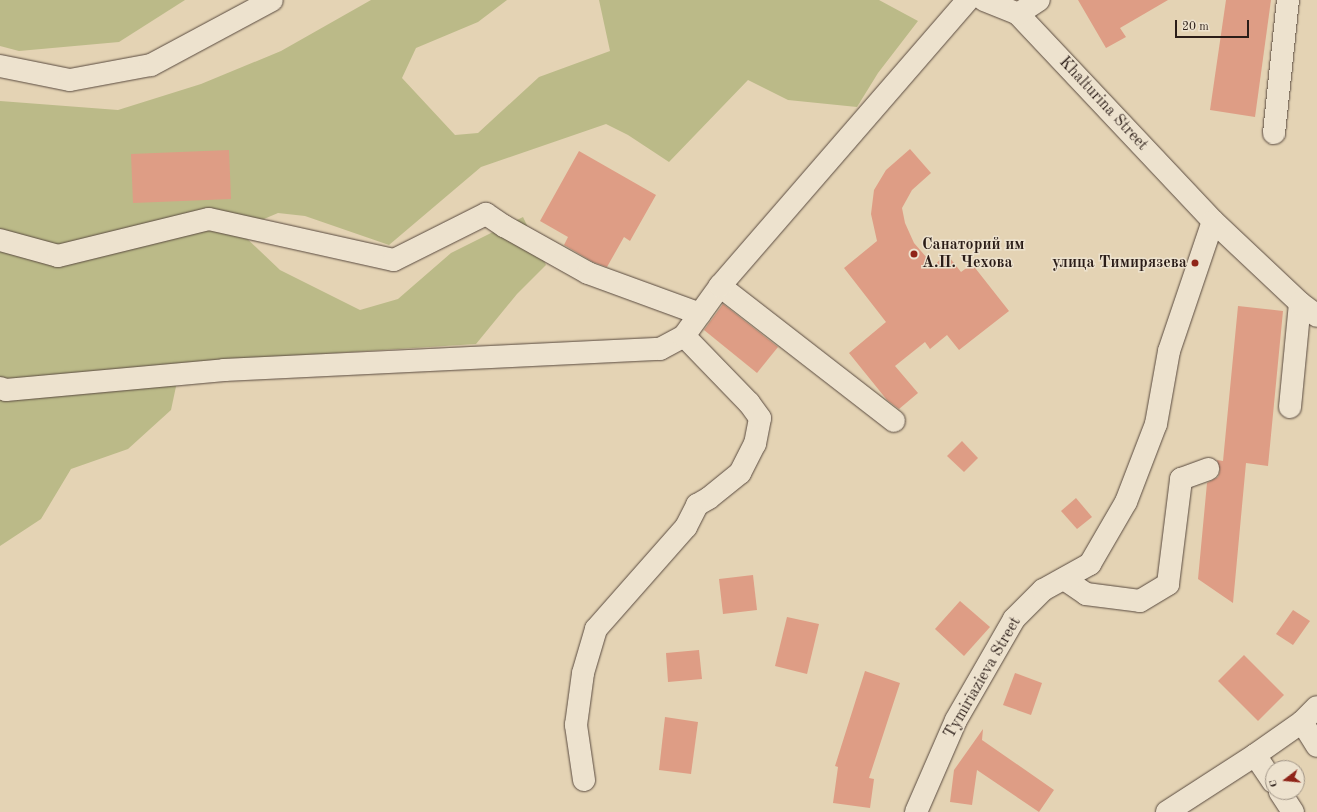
<!DOCTYPE html>
<meta charset="utf-8">
<style>
body{margin:0}
#map{position:relative;width:1317px;height:812px;overflow:hidden;background:#e4d3b4;font-family:"Old Standard TT",serif}
div>[style]{position:absolute}
.green>*{inset:0;background:#bbba88}
.building>*{inset:0;background:#de9d85}
.roads{filter:drop-shadow(0 0 1px #594a3f) drop-shadow(0 0 1px #594a3f)}
.minor>*{height:22px;margin:-11px;padding:0 11px;transform-origin:11px;border-radius:11px;background:#ede2ce}
.dots>*{width:11px;height:11px;translate:-50% -50%;box-sizing:border-box;border:2px solid #ede2ce;border-radius:50%}
span{translate:-50% -50%;white-space:nowrap;text-align:center;line-height:1.15;-webkit-text-stroke:3px #ede2ce;paint-order:stroke}
.street-label{font-size:16px;color:#2b1d18}
.poi-label{font-size:16px;color:#2b1d18;font-weight:700}
.left{translate:0 -50%;text-align:left}
.right{translate:-100% -50%;text-align:right}
.north{position:absolute;left:1265px;top:760px;width:40px;height:40px;box-sizing:border-box;background:#ede2ce;border:1px solid #9f9385;border-radius:50%;rotate:254deg;font-size:11px;font-weight:700;line-height:16px;text-align:center;color:#2b1d18}
.north::after{content:'';display:block;margin:auto;width:14px;height:18px;background:#8f2418;clip-path:polygon(50% 0,100% 100%,50% 72%,0 100%)}
.scale{position:absolute;left:1175px;top:20px;width:74px;height:18px;box-sizing:border-box;border:2px solid #2b1d18;border-top:0;padding-left:5px;font-size:12px;line-height:14px;white-space:nowrap;color:#2b1d18;-webkit-text-stroke:3px #ede2ce;paint-order:stroke}
</style>
<div id="map">
<div class="green">
<div style="clip-path:polygon(0 0,185px 0,119px 42px,19px 51px,0 46px)"></div>
<div style="clip-path:polygon(371px 0,507px 0,478px 22px,416px 48px,402px 78px,455px 135px,478px 133px,539px 77px,610px 51px,599px 0,879px 0,918px 21px,878px 73px,857px 107px,788px 100px,748px 80px,669px 162px,628px 135px,606px 124px,481px 167px,389px 245px,305px 216px,278px 213px,238px 230px,280px 270px,360px 310px,398px 299px,451px 253px,523px 217px,546px 265px,517px 294px,476px 344px,181px 363px,171px 410px,128px 449px,71px 469px,41px 519px,0 546px,0 101px,118px 110px,201px 84px,281px 51px)"></div>
</div>
<div class="building">
<div style="clip-path:polygon(1078px 0,1168px 0,1120px 28px,1126px 37px,1106px 48px)"></div>
<div style="clip-path:polygon(1226px 0,1271px 0,1255px 117px,1210px 110px)"></div>
<div style="clip-path:polygon(910px 149px,931px 173px,912px 190px,902px 208px,905px 223px,914px 243px,934px 266px,946px 253px,961px 272px,972px 264px,1009px 311px,959px 350px,947px 335px,930px 349px,925px 342px,895px 366px,918px 393px,899px 409px,887px 400px,849px 353px,886px 322px,844px 268px,877px 241px,871px 214px,874px 190px,886px 170px)"></div>
<div style="clip-path:polygon(229px 150px,231px 199px,133px 203px,131px 154px)"></div>
<div style="clip-path:polygon(579px 151px,656px 195px,630px 241px,624px 237px,607px 267px,593px 262px,564px 245px,568px 237px,540px 221px)"></div>
<div style="clip-path:polygon(723px 304px,778px 347px,757px 373px,704px 330px)"></div>
<div style="clip-path:polygon(1238px 306px,1283px 311px,1268px 466px,1246px 463px,1233px 603px,1198px 579px,1207px 483px,1218px 477px,1220px 471px,1217px 460px,1223px 461px)"></div>
<div style="clip-path:polygon(962px 441px,978px 458px,964px 472px,947px 456px)"></div>
<div style="clip-path:polygon(1076px 498px,1092px 517px,1077px 529px,1061px 511px)"></div>
<div style="clip-path:polygon(753px 575px,757px 610px,723px 614px,719px 579px)"></div>
<div style="clip-path:polygon(960px 601px,990px 627px,964px 656px,935px 629px)"></div>
<div style="clip-path:polygon(1293px 610px,1310px 621px,1293px 645px,1276px 634px)"></div>
<div style="clip-path:polygon(787px 617px,819px 624px,807px 674px,775px 666px)"></div>
<div style="clip-path:polygon(699px 650px,702px 679px,668px 682px,666px 653px)"></div>
<div style="clip-path:polygon(1244px 655px,1284px 695px,1258px 721px,1218px 681px)"></div>
<div style="clip-path:polygon(865px 671px,900px 683px,869px 778px,874px 779px,870px 808px,833px 803px,838px 767px,835px 766px)"></div>
<div style="clip-path:polygon(1015px 673px,1042px 683px,1031px 715px,1003px 705px)"></div>
<div style="clip-path:polygon(665px 717px,698px 722px,691px 774px,659px 770px)"></div>
<div style="clip-path:polygon(983px 729px,982px 740px,1054px 790px,1039px 812px,977px 770px,972px 805px,950px 802px,954px 770px)"></div>
</div>
<div class="roads">
<div class="minor">
<div style="left:984px;top:0;width:37px;rotate:22deg"></div>
<div style="left:1018px;top:14px;width:284px;rotate:46.7deg"></div>
<div style="left:1018px;top:14px;width:25px;rotate:-34deg"></div>
<div style="left:0;top:66px;width:71px;rotate:11.3deg"></div>
<div style="left:70px;top:80px;width:82px;rotate:-10.5deg"></div>
<div style="left:151px;top:65px;width:137px;rotate:-28.2deg"></div>
<div style="left:1274px;top:133px;width:134px;rotate:-84deg"></div>
<div style="left:0;top:240px;width:60px;rotate:15.4deg"></div>
<div style="left:58px;top:256px;width:155px;rotate:-13.8deg"></div>
<div style="left:209px;top:219px;width:189px;rotate:12.5deg"></div>
<div style="left:394px;top:260px;width:103px;rotate:-26.6deg"></div>
<div style="left:486px;top:214px;width:22px;rotate:34deg"></div>
<div style="left:504px;top:226px;width:96px;rotate:29.2deg"></div>
<div style="left:588px;top:273px;width:119px;rotate:20.1deg"></div>
<div style="left:720px;top:286px;width:220px;rotate:37.8deg"></div>
<div style="left:0;top:388px;width:6px;rotate:18deg"></div>
<div style="left:6px;top:390px;width:219px;rotate:-5.2deg"></div>
<div style="left:224px;top:370px;width:437px;rotate:-2.8deg"></div>
<div style="left:660px;top:349px;width:27px;rotate:-28deg"></div>
<div style="left:684px;top:336px;width:62px;rotate:-54.2deg"></div>
<div style="left:720px;top:286px;width:379px;rotate:-49.1deg"></div>
<div style="left:1290px;top:407px;width:104px;rotate:-84.5deg"></div>
<div style="left:1064px;top:579px;width:27px;rotate:34deg"></div>
<div style="left:1086px;top:594px;width:54px;rotate:7.4deg"></div>
<div style="left:1140px;top:601px;width:33px;rotate:-31deg"></div>
<div style="left:1168px;top:584px;width:106px;rotate:-82.9deg"></div>
<div style="left:1181px;top:479px;width:29px;rotate:-20deg"></div>
<div style="left:1302px;top:722px;width:28px;rotate:58deg"></div>
<div style="left:1255px;top:755px;width:32px;rotate:56deg"></div>
<div style="left:584px;top:780px;width:56px;rotate:-98.3deg"></div>
<div style="left:576px;top:725px;width:52px;rotate:-82.3deg"></div>
<div style="left:583px;top:673px;width:46px;rotate:-73.5deg"></div>
<div style="left:596px;top:629px;width:136px;rotate:-48.6deg"></div>
<div style="left:686px;top:527px;width:25px;rotate:-63deg"></div>
<div style="left:697px;top:505px;width:14px;rotate:-30deg"></div>
<div style="left:709px;top:498px;width:40px;rotate:-39deg"></div>
<div style="left:740px;top:473px;width:33px;rotate:-63deg"></div>
<div style="left:755px;top:444px;width:26px;rotate:-79deg"></div>
<div style="left:760px;top:418px;width:19px;rotate:-126deg"></div>
<div style="left:749px;top:403px;width:93px;rotate:-134.1deg"></div>
<div style="left:1280px;top:792px;width:24px;rotate:57deg"></div>
<div style="left:916px;top:812px;width:100px;rotate:-66.5deg"></div>
<div style="left:956px;top:720px;width:116px;rotate:-60.1deg"></div>
<div style="left:1014px;top:619px;width:41px;rotate:-45deg"></div>
<div style="left:1043px;top:590px;width:54px;rotate:-29deg"></div>
<div style="left:1090px;top:564px;width:72px;rotate:-59.9deg"></div>
<div style="left:1126px;top:502px;width:84px;rotate:-69deg"></div>
<div style="left:1156px;top:424px;width:74px;rotate:-79.9deg"></div>
<div style="left:1169px;top:351px;width:137px;rotate:-71.3deg"></div>
<div style="left:1213px;top:221px;width:120px;rotate:43.3deg"></div>
<div style="left:1300px;top:303px;width:21px;rotate:37deg"></div>
<div style="left:1167px;top:812px;width:105px;rotate:-32.9deg"></div>
<div style="left:1255px;top:755px;width:57px;rotate:-35.1deg"></div>
<div style="left:1302px;top:722px;width:21px;rotate:-45deg"></div>
</div>
</div>
<div class="dots">
<div style="left:914px;top:254px;background:#8f2418"></div>
<div style="left:1195px;top:263px;background:#8f2418"></div>
</div>
<div class="street-label">
<span style="left:1103px;top:104px;rotate:47deg">Khalturina Street</span>
<span style="left:983px;top:678px;rotate:-60deg">Tymiriazieva Street</span>
</div>
<div class="poi-label">
<span class="left" style="left:922px;top:254px">Санаторий им<br>А.П. Чехова</span>
<span class="right" style="left:1187px;top:263px">улица Тимирязева</span>
</div>
<div class="north">С</div>
<div class="scale">20 m</div>
</div>
